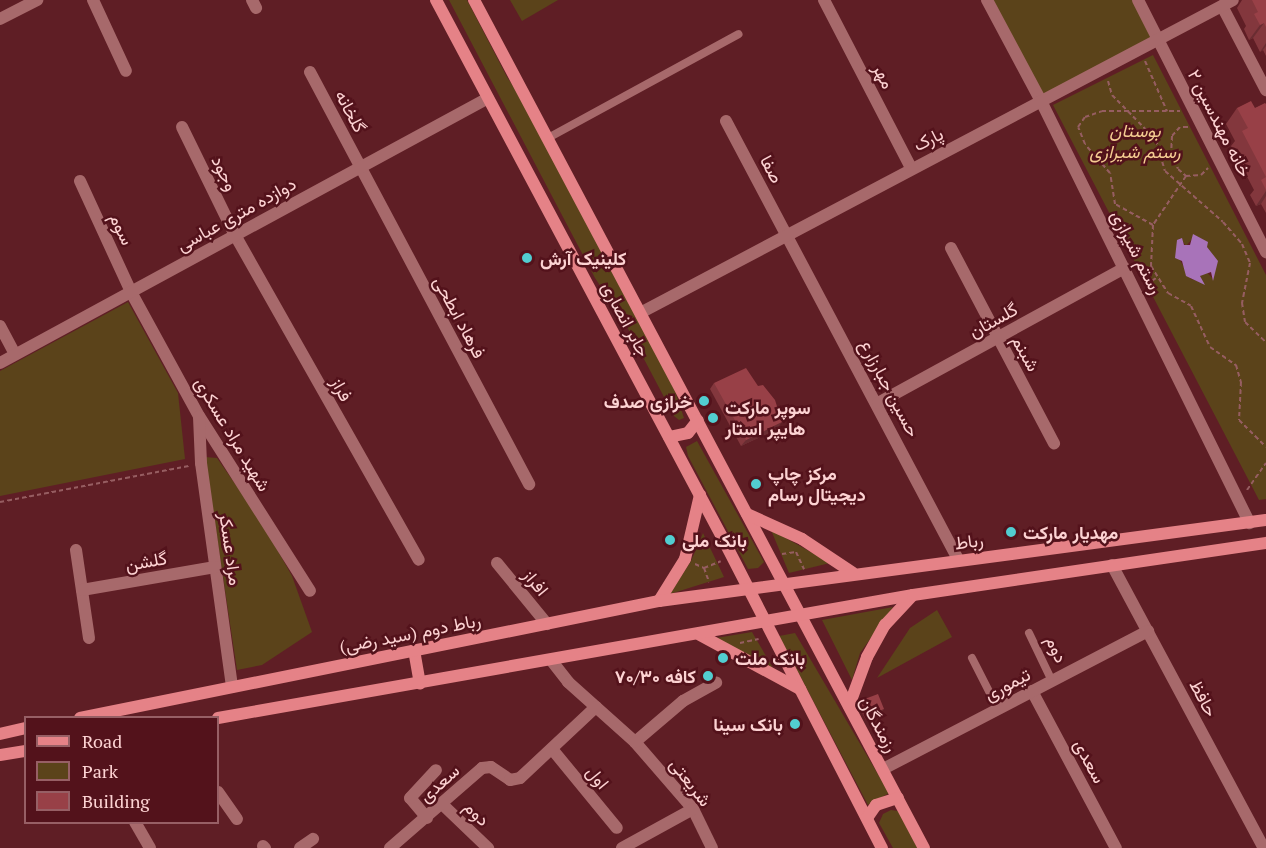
<!DOCTYPE html>
<meta charset="utf-8">
<style>
body{margin:0}
#map{position:relative;width:1266px;height:848px;overflow:hidden;background:#5f1e25;font-family:"PT Serif",Vazirmatn,serif}
div>[style]{position:absolute}
.green>*{inset:0;background:#5b431a}
.water>*{inset:0;background:#a873b9}
.path>*{height:2px;margin-top:-1px;transform-origin:0;background:repeating-linear-gradient(90deg,#965d61 0 4.5px,transparent 0 7.5px)}
.service>*{height:8px;margin:-4px;padding:0 4px;transform-origin:4px;border-radius:4px;background:#a7696b}
.minor>*{height:12px;margin:-6px;padding:0 6px;transform-origin:6px;border-radius:6px;background:#a7696b}
.tertiary>*{height:12px;margin:-6px;padding:0 6px;transform-origin:6px;border-radius:6px;background:#a7696b}
.secondary>*{height:12px;margin:-6px;padding:0 6px;transform-origin:6px;border-radius:6px;background:#e58287}
.wall>*{inset:0;background:#83373d}
.shaded-wall>*{inset:0;background:#6a2d32}
.building>*{inset:0;background:#984047}
.dots>*{width:16px;height:16px;translate:-50% -50%;box-sizing:border-box;border:3px solid #53121b;border-radius:50%}
span{translate:-50% -50%;white-space:nowrap;text-align:center;line-height:1.15;-webkit-text-stroke:5px #53121b;paint-order:stroke}
.street-label{font-size:18px;color:#fdd3d3}
.park-label{font-size:18px;color:#f5cd92;font-style:italic}
.poi-label{font-size:18px;color:#fdd3d3;font-weight:700}
.left{translate:0 -50%;text-align:left}
.right{translate:-100% -50%;text-align:right}
.legend{position:absolute;left:24px;top:716px;width:195px;height:108px;box-sizing:border-box;background:#53121b;border:2px solid #975f65;margin:0;padding:8px 10px;list-style:none;font-size:18px;color:#fdd3d3}
.legend li{display:flex;align-items:center;gap:12px;height:30px}
.legend b{width:30px;border:2px solid #975f65}
</style>
<div id="map">
<div class="green">
<div style="clip-path:polygon(449px 0,467px 0,507px 77px,548px 138px,675px 391px,684px 418px,679px 420px,674px 416px,626px 325px,595px 278px)"></div>
<div style="clip-path:polygon(510px 0,558px 0,522px 21px)"></div>
<div style="clip-path:polygon(987px 0,1138px 0,1159px 42px,1041px 101px)"></div>
<div style="clip-path:polygon(evenodd,1153px 55px,1266px 275px,1266px 499px,1259px 500px,1053px 105px,1153px 55px,1180px 238px,1186px 246px,1193px 238px,1204px 242px,1215px 263px,1213px 279px,1206px 271px,1200px 276px,1202px 282px,1191px 279px,1177px 255px,1180px 238px)"></div>
<div style="clip-path:polygon(128px 302px,178px 393px,185px 459px,0 496px,0 371px)"></div>
<div style="clip-path:polygon(697px 441px,764px 562px,758px 568px,748px 569px,688px 456px,686px 447px)"></div>
<div style="clip-path:polygon(205px 457px,217px 458px,261px 521px,292px 576px,312px 632px,262px 665px,237px 670px)"></div>
<div style="clip-path:polygon(771px 530px,800px 546px,830px 563px,789px 573px)"></div>
<div style="clip-path:polygon(703px 533px,724px 577px,670px 594px,691px 561px)"></div>
<div style="clip-path:polygon(893px 607px,860px 653px,852px 680px,822px 620px)"></div>
<div style="clip-path:polygon(937px 610px,952px 637px,877px 678px,910px 628px)"></div>
<div style="clip-path:polygon(752px 632px,773px 668px,716px 638px)"></div>
<div style="clip-path:polygon(795px 633px,889px 793px,868px 805px,779px 636px)"></div>
<div style="clip-path:polygon(891px 810px,898px 811px,918px 848px,893px 848px,879px 823px,883px 814px)"></div>
</div>
<div class="water">
<div style="clip-path:polygon(1193px 234px,1208px 242px,1207px 247px,1218px 261px,1213px 281px,1211px 272px,1200px 276px,1205px 285px,1186px 276px,1182px 261px,1175px 258px,1177px 240px,1182px 238px,1184px 245px,1190px 245px)"></div>
</div>
<div class="path">
<div style="left:1145px;top:61px;width:55px;rotate:66.3deg"></div>
<div style="left:1108px;top:81px;width:15px;rotate:74deg"></div>
<div style="left:1112px;top:95px;width:63px;rotate:45.6deg"></div>
<div style="left:1156px;top:140px;width:32px;rotate:74deg"></div>
<div style="left:1165px;top:171px;width:77px;rotate:41.3deg"></div>
<div style="left:1223px;top:222px;width:29px;rotate:49deg"></div>
<div style="left:1242px;top:244px;width:21px;rotate:67deg"></div>
<div style="left:1250px;top:263px;width:41px;rotate:101.3deg"></div>
<div style="left:1242px;top:303px;width:19px;rotate:81deg"></div>
<div style="left:1245px;top:322px;width:29px;rotate:44deg"></div>
<div style="left:1188px;top:127px;width:8px;rotate:180deg"></div>
<div style="left:1180px;top:127px;width:12px;rotate:132deg"></div>
<div style="left:1172px;top:136px;width:17px;rotate:93deg"></div>
<div style="left:1171px;top:153px;width:17px;rotate:66deg"></div>
<div style="left:1178px;top:169px;width:11px;rotate:41deg"></div>
<div style="left:1186px;top:176px;width:15px;rotate:-4deg"></div>
<div style="left:1201px;top:175px;width:10px;rotate:-45deg"></div>
<div style="left:1186px;top:176px;width:59px;rotate:124deg"></div>
<div style="left:1153px;top:225px;width:41px;rotate:92.8deg"></div>
<div style="left:1151px;top:266px;width:32px;rotate:58deg"></div>
<div style="left:1168px;top:293px;width:26px;rotate:29deg"></div>
<div style="left:1191px;top:306px;width:45px;rotate:65.1deg"></div>
<div style="left:1210px;top:347px;width:32px;rotate:35deg"></div>
<div style="left:1236px;top:365px;width:18px;rotate:74deg"></div>
<div style="left:1241px;top:382px;width:38px;rotate:93deg"></div>
<div style="left:1239px;top:420px;width:38px;rotate:45deg"></div>
<div style="left:1153px;top:225px;width:43px;rotate:-151.1deg"></div>
<div style="left:1115px;top:204px;width:31px;rotate:-99deg"></div>
<div style="left:1110px;top:173px;width:38px;rotate:-131deg"></div>
<div style="left:1085px;top:144px;width:18px;rotate:-112deg"></div>
<div style="left:1078px;top:127px;width:12px;rotate:-55deg"></div>
<div style="left:1085px;top:117px;width:18px;rotate:-19deg"></div>
<div style="left:1102px;top:111px;width:78px"></div>
<div style="left:1146px;top:285px;width:12px;rotate:-35deg"></div>
<div style="left:1247px;top:490px;width:33px;rotate:-55deg"></div>
<div style="left:0;top:502px;width:192px;rotate:-10.8deg"></div>
<div style="left:782px;top:554px;width:14px;rotate:-8deg"></div>
<div style="left:796px;top:552px;width:19px;rotate:65deg"></div>
<div style="left:695px;top:564px;width:10px;rotate:24deg"></div>
<div style="left:704px;top:568px;width:15px;rotate:70deg"></div>
<div style="left:704px;top:568px;width:18px;rotate:-22deg"></div>
<div style="left:740px;top:643px;width:19px;rotate:-12deg"></div>
</div>
<div class="service">
<div style="left:548px;top:138px;width:217px;rotate:-28.6deg"></div>
<div style="left:1029px;top:633px;width:53px;rotate:64.4deg"></div>
<div style="left:972px;top:658px;width:57px;rotate:63deg"></div>
</div>
<div class="minor">
<div style="left:93px;top:0;width:78px;rotate:65.1deg"></div>
<div style="left:252px;top:0;width:9px;rotate:63deg"></div>
<div style="left:824px;top:0;width:189px;rotate:62.6deg"></div>
<div style="left:1222px;top:6px;width:95px;rotate:62.4deg"></div>
<div style="left:310px;top:72px;width:467px;rotate:62deg"></div>
<div style="left:726px;top:121px;width:497px;rotate:62.1deg"></div>
<div style="left:182px;top:127px;width:120px;rotate:63.9deg"></div>
<div style="left:235px;top:235px;width:373px;rotate:60.5deg"></div>
<div style="left:80px;top:181px;width:122px;rotate:65.3deg"></div>
<div style="left:131px;top:292px;width:141px;rotate:61.3deg"></div>
<div style="left:199px;top:416px;width:207px;rotate:57.6deg"></div>
<div style="left:951px;top:248px;width:221px;rotate:62.2deg"></div>
<div style="left:0;top:326px;width:32px;rotate:62deg"></div>
<div style="left:0;top:363px;width:555px;rotate:-28.5deg"></div>
<div style="left:878px;top:403px;width:281px;rotate:-28.7deg"></div>
<div style="left:199px;top:417px;width:46px;rotate:87.5deg"></div>
<div style="left:201px;top:463px;width:226px;rotate:82.1deg"></div>
<div style="left:76px;top:550px;width:89px;rotate:81.6deg"></div>
<div style="left:497px;top:563px;width:79px;rotate:50.7deg"></div>
<div style="left:1112px;top:565px;width:321px;rotate:61.8deg"></div>
<div style="left:82px;top:590px;width:135px;rotate:-9.8deg"></div>
<div style="left:551px;top:660px;width:28px;rotate:52deg"></div>
<div style="left:568px;top:682px;width:90px;rotate:41.8deg"></div>
<div style="left:635px;top:742px;width:89px;rotate:49.1deg"></div>
<div style="left:693px;top:809px;width:43px;rotate:64deg"></div>
<div style="left:1032px;top:691px;width:178px;rotate:61.9deg"></div>
<div style="left:635px;top:742px;width:63px;rotate:-40.5deg"></div>
<div style="left:683px;top:701px;width:38px;rotate:-29deg"></div>
<div style="left:552px;top:749px;width:102px;rotate:50.6deg"></div>
<div style="left:883px;top:769px;width:299px;rotate:-27.5deg"></div>
<div style="left:218px;top:792px;width:33px;rotate:55deg"></div>
<div style="left:442px;top:804px;width:64px;rotate:43.7deg"></div>
<div style="left:427px;top:818px;width:26px;rotate:-130deg"></div>
<div style="left:410px;top:798px;width:38px;rotate:-47deg"></div>
<div style="left:135px;top:822px;width:30px;rotate:60deg"></div>
<div style="left:263px;top:846px;width:3px;rotate:45deg"></div>
<div style="left:300px;top:848px;width:16px;rotate:-35deg"></div>
<div style="left:390px;top:848px;width:122px;rotate:-41deg"></div>
<div style="left:482px;top:768px;width:9px;rotate:-6deg"></div>
<div style="left:491px;top:767px;width:23px;rotate:34deg"></div>
<div style="left:510px;top:780px;width:10px;rotate:-11deg"></div>
<div style="left:520px;top:778px;width:104px;rotate:-43.1deg"></div>
<div style="left:622px;top:848px;width:81px;rotate:-28.8deg"></div>
</div>
<div class="tertiary">
<div style="left:987px;top:0;width:115px;rotate:61.9deg"></div>
<div style="left:1041px;top:101px;width:471px;rotate:63.7deg"></div>
<div style="left:1138px;top:0;width:283px;rotate:63.1deg"></div>
<div style="left:0;top:19px;width:42px;rotate:-27.2deg"></div>
<div style="left:642px;top:312px;width:668px;rotate:-27.83deg"></div>
</div>
<div class="secondary">
<div style="left:436px;top:0;width:608px;rotate:61.96deg"></div>
<div style="left:722px;top:537px;width:350px;rotate:62.8deg"></div>
<div style="left:474px;top:0;width:960px;rotate:62.05deg"></div>
<div style="left:669px;top:437px;width:19px;rotate:-12deg"></div>
<div style="left:688px;top:433px;width:16px;rotate:-52deg"></div>
<div style="left:747px;top:514px;width:60px;rotate:24.4deg"></div>
<div style="left:802px;top:539px;width:61px;rotate:33.7deg"></div>
<div style="left:659px;top:601px;width:49px;rotate:-58.2deg"></div>
<div style="left:685px;top:559px;width:66px;rotate:-76.8deg"></div>
<div style="left:700px;top:635px;width:114px;rotate:28.4deg"></div>
<div style="left:414px;top:650px;width:34px;rotate:80deg"></div>
<div style="left:849px;top:706px;width:52px;rotate:-69.8deg"></div>
<div style="left:867px;top:657px;width:37px;rotate:-61deg"></div>
<div style="left:885px;top:625px;width:41px;rotate:-47deg"></div>
<div style="left:80px;top:718px;width:591px;rotate:-11.42deg"></div>
<div style="left:659px;top:601px;width:612px;rotate:-7.6deg"></div>
<div style="left:218px;top:718px;width:706px;rotate:-10.04deg"></div>
<div style="left:913px;top:595px;width:357px;rotate:-8.4deg"></div>
<div style="left:0;top:734px;width:27px;rotate:-13deg"></div>
<div style="left:0;top:755px;width:26px;rotate:-9deg"></div>
<div style="left:867px;top:818px;width:16px;rotate:-55deg"></div>
<div style="left:876px;top:805px;width:23px;rotate:-18deg"></div>
</div>
<div class="wall">
<div style="clip-path:polygon(1242px 0,1266px 0,1266px 56px,1263px 50px,1260px 52px,1253px 38px,1249px 40px,1244px 29px,1246px 26px,1237px 8px)"></div>
<div style="clip-path:polygon(1266px 104px,1266px 213px,1261px 204px,1256px 206px,1250px 195px,1254px 190px,1231px 146px,1235px 141px,1226px 124px,1237px 108px,1255px 108px)"></div>
<div style="clip-path:polygon(714px 383px,777px 429px,741px 446px,710px 389px)"></div>
<div style="clip-path:polygon(862px 700px,880px 714px,866px 720px,858px 706px)"></div>
</div>
<div class="shaded-wall">
<div style="clip-path:polygon(1264px 23px,1253px 38px,1249px 40px,1260px 25px)"></div>
<div style="clip-path:polygon(1266px 43px,1266px 46px,1263px 50px,1260px 52px)"></div>
<div style="clip-path:polygon(1266px 191px,1266px 196px,1261px 204px,1256px 206px)"></div>
<div style="clip-path:polygon(782px 422px,777px 429px,741px 446px,746px 440px)"></div>
<div style="clip-path:polygon(884px 709px,880px 714px,866px 720px,869px 715px)"></div>
</div>
<div class="building">
<div style="clip-path:polygon(1252px 0,1266px 0,1266px 27px,1264px 23px,1260px 25px,1254px 14px,1258px 12px)"></div>
<div style="clip-path:polygon(1251px 101px,1255px 108px,1265px 103px,1266px 104px,1266px 177px,1242px 131px,1248px 128px,1237px 108px)"></div>
<div style="clip-path:polygon(1266px 177px,1266px 190px,1261px 180px)"></div>
<div style="clip-path:polygon(746px 368px,758px 386px,763px 385px,775px 400px,782px 422px,746px 440px,714px 383px)"></div>
<div style="clip-path:polygon(878px 694px,884px 709px,869px 715px,862px 700px)"></div>
</div>
<div class="dots">
<div style="left:527px;top:258px;background:#52cdd0"></div>
<div style="left:704px;top:401px;background:#52cdd0"></div>
<div style="left:713px;top:418px;background:#52cdd0"></div>
<div style="left:756px;top:484px;background:#52cdd0"></div>
<div style="left:1011px;top:532px;background:#52cdd0"></div>
<div style="left:670px;top:540px;background:#52cdd0"></div>
<div style="left:723px;top:658px;background:#52cdd0"></div>
<div style="left:708px;top:676px;background:#52cdd0"></div>
<div style="left:795px;top:724px;background:#52cdd0"></div>
</div>
<div class="street-label">
<span style="left:884px;top:76px;rotate:63deg">مهر</span>
<span style="left:351px;top:111px;rotate:62deg">گلخانه</span>
<span style="left:1220px;top:123px;rotate:63deg">خانه مهندسین ۲</span>
<span style="left:928px;top:139px;rotate:-27deg">پارک</span>
<span style="left:772px;top:169px;rotate:62deg">صفا</span>
<span style="left:225px;top:173px;rotate:64deg">وجود</span>
<span style="left:236px;top:214px;rotate:-29deg">دوازده متری عباسی</span>
<span style="left:122px;top:229px;rotate:65deg">سوم</span>
<span style="left:1137px;top:252px;rotate:63deg">رستم شیرازی</span>
<span style="left:460px;top:317px;rotate:62deg">فرهاد ابطحی</span>
<span style="left:626px;top:319px;rotate:62deg">جابر انصاری</span>
<span style="left:993px;top:320px;rotate:-29deg">گلستان</span>
<span style="left:1026px;top:353px;rotate:61deg">شبنم</span>
<span style="left:890px;top:388px;rotate:62deg">حسین جبارزارع</span>
<span style="left:342px;top:389px;rotate:61deg">فراز</span>
<span style="left:233px;top:434px;rotate:59deg">شهید مراد عسکری</span>
<span style="left:969px;top:541px;rotate:-7deg">رباط</span>
<span style="left:231px;top:549px;rotate:82deg">مراد عسکر</span>
<span style="left:146px;top:561px;rotate:-10deg">گلشن</span>
<span style="left:536px;top:582px;rotate:51deg">افراز</span>
<span style="left:410px;top:633px;rotate:-11deg">رباط دوم (سید رضی)</span>
<span style="left:1057px;top:649px;rotate:65deg">دوم</span>
<span style="left:1007px;top:684px;rotate:-28deg">تیموری</span>
<span style="left:1204px;top:698px;rotate:62deg">حافظ</span>
<span style="left:879px;top:724px;rotate:62deg">رزمندگان</span>
<span style="left:1090px;top:761px;rotate:62deg">سعدی</span>
<span style="left:598px;top:777px;rotate:51deg">اول</span>
<span style="left:691px;top:782px;rotate:52deg">شریعتی</span>
<span style="left:439px;top:783px;rotate:-42deg">سعدی</span>
<span style="left:477px;top:813px;rotate:44deg">دوم</span>
</div>
<div class="park-label">
<span style="left:1135px;top:141px">بوستان<br>رستم شیرازی</span>
</div>
<div class="poi-label">
<span class="left" style="left:540px;top:258px">کلینیک آرش</span>
<span class="right" style="left:692px;top:401px">خرازی صدف</span>
<span class="left" style="left:725px;top:418px">سوپر مارکت<br>هایپر استار</span>
<span class="left" style="left:768px;top:484px">مرکز چاپ<br>دیجیتال رسام</span>
<span class="left" style="left:1023px;top:532px">مهدیار مارکت</span>
<span class="left" style="left:682px;top:540px">بانک ملی</span>
<span class="left" style="left:735px;top:658px">بانک ملت</span>
<span class="right" style="left:696px;top:676px">کافه ۷۰/۳۰</span>
<span class="right" style="left:783px;top:724px">بانک سینا</span>
</div>
<ul class="legend">
<li><b style="height:8px;background:#e58287"></b>Road</li>
<li><b style="height:16px;background:#5b431a"></b>Park</li>
<li><b style="height:16px;background:#984047"></b>Building</li>
</ul>
</div>
